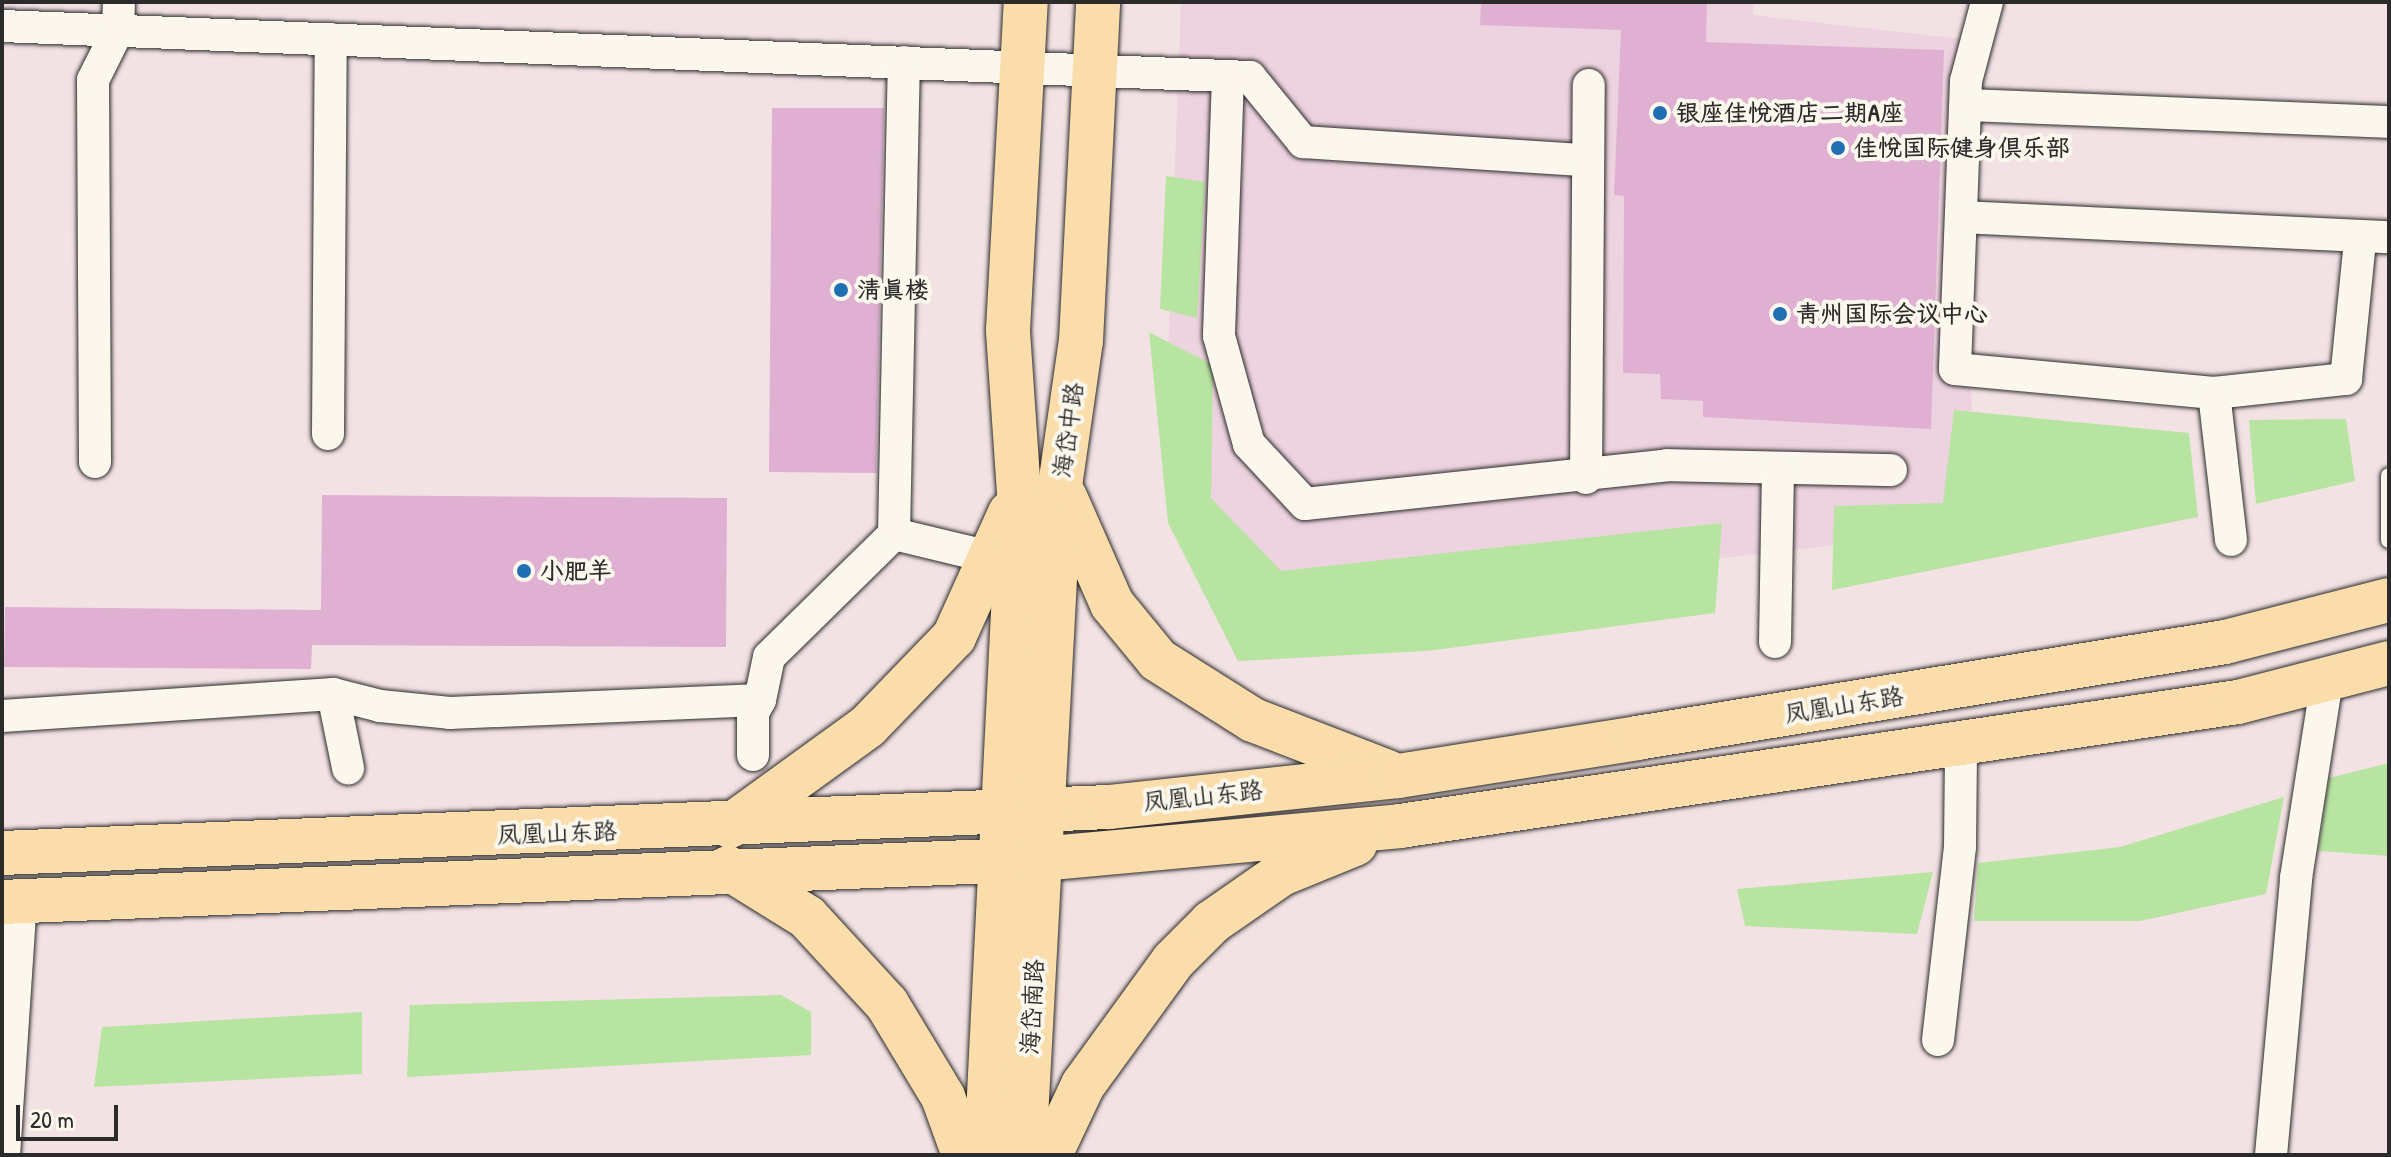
<!DOCTYPE html>
<meta charset="utf-8">
<style>
body{margin:0}
#map{position:relative;width:2391px;height:1157px;overflow:hidden;background:#f3e2e4;font-family:"Patrick Hand","LXGW WenKai TC",sans-serif}
div>[style]{position:absolute}
.built>*{inset:0;background:#edd3df}
.green>*{inset:0;background:#b8e4a2}
.building>*{inset:0;background:#dfb0d2}
.roads{filter:drop-shadow(0 0 2px #2b2b2b) drop-shadow(0 0 2px #2b2b2b)}
.lane>*{height:16px;margin:-8px;padding:0 8px;transform-origin:8px;border-radius:8px;background:#fbf7ec}
.street>*{height:32px;margin:-16px;padding:0 16px;transform-origin:16px;border-radius:16px;background:#fbf7ec}
.primary>*{height:44px;margin:-22px;padding:0 22px;transform-origin:22px;border-radius:22px;background:#faddab}
.dots>*{width:22px;height:22px;translate:-50% -50%;box-sizing:border-box;border:4px solid #fbf7ec;border-radius:50%}
span{translate:-50% -50%;white-space:nowrap;text-align:center;line-height:1.15;-webkit-text-stroke:8px #fbf7ec;paint-order:stroke}
.poi-label{font-size:24px;color:#2b2b2b;font-weight:700}
.left{translate:0 -50%;text-align:left}
.street-label{font-size:24px;color:#2b2b2b}
.frame{position:absolute;inset:0;border:4px solid #2b2b2b;pointer-events:none}
.scale{position:absolute;left:16px;top:1105px;width:102px;height:36px;box-sizing:border-box;border:4px solid #2b2b2b;border-top:0;padding-left:10px;font-size:24px;line-height:28px;white-space:nowrap;color:#2b2b2b;-webkit-text-stroke:6px #fbf7ec;paint-order:stroke}
</style>
<div id="map">
<div class="built">
<div style="clip-path:polygon(1181px 2px,1753px 2px,1753px 15px,1961px 39px,1975px 529px,1305px 606px,1198px 522px,1167px 382px)"></div>
</div>
<div class="green">
<div style="clip-path:polygon(1166px 176px,1205px 182px,1197px 318px,1160px 309px)"></div>
<div style="clip-path:polygon(1149px 332px,1213px 365px,1211px 498px,1281px 571px,1722px 523px,1715px 613px,1427px 651px,1238px 661px,1168px 523px)"></div>
<div style="clip-path:polygon(1954px 410px,2189px 433px,2198px 517px,1832px 590px,1834px 506px,1943px 503px)"></div>
<div style="clip-path:polygon(2346px 419px,2355px 481px,2256px 504px,2249px 420px)"></div>
<div style="clip-path:polygon(2389px 763px,2389px 856px,2318px 851px,2329px 778px)"></div>
<div style="clip-path:polygon(2284px 797px,2266px 894px,2140px 921px,1974px 921px,1978px 863px,2120px 847px)"></div>
<div style="clip-path:polygon(1933px 872px,1917px 934px,1745px 926px,1737px 889px)"></div>
<div style="clip-path:polygon(781px 995px,811px 1012px,811px 1055px,407px 1077px,410px 1005px)"></div>
<div style="clip-path:polygon(362px 1012px,362px 1074px,94px 1087px,102px 1027px)"></div>
</div>
<div class="building">
<div style="clip-path:polygon(1481px 2px,1707px 2px,1706px 42px,1944px 50px,1931px 429px,1703px 417px,1703px 401px,1661px 399px,1660px 374px,1623px 373px,1624px 196px,1614px 195px,1621px 30px,1480px 25px)"></div>
<div style="clip-path:polygon(772px 108px,884px 108px,876px 473px,769px 472px)"></div>
<div style="clip-path:polygon(322px 495px,727px 498px,726px 647px,312px 645px,311px 669px,4px 667px,5px 607px,321px 610px)"></div>
</div>
<div class="roads">
<div class="lane">
<div style="left:2389px;top:476px;width:64px;rotate:90deg"></div>
</div>
<div class="street">
<div style="left:1987px;top:2px;width:82px;rotate:104.9deg"></div>
<div style="left:1966px;top:81px;width:288px;rotate:92.2deg"></div>
<div style="left:1955px;top:369px;width:260px;rotate:5.3deg"></div>
<div style="left:2214px;top:393px;width:133px;rotate:-6.1deg"></div>
<div style="left:2346px;top:379px;width:140px;rotate:-84.2deg"></div>
<div style="left:2px;top:26px;width:1249px;rotate:2.34deg"></div>
<div style="left:1250px;top:77px;width:84px;rotate:50.8deg"></div>
<div style="left:1303px;top:142px;width:282px;rotate:3.7deg"></div>
<div style="left:1228px;top:76px;width:260px;rotate:92deg"></div>
<div style="left:1219px;top:336px;width:112px;rotate:74.5deg"></div>
<div style="left:1249px;top:444px;width:82px;rotate:47deg"></div>
<div style="left:1305px;top:504px;width:364px;rotate:-6.1deg"></div>
<div style="left:1667px;top:465px;width:224px;rotate:1.3deg"></div>
<div style="left:1966px;top:105px;width:423px;rotate:2.3deg"></div>
<div style="left:1961px;top:217px;width:428px;rotate:2.7deg"></div>
<div style="left:2214px;top:393px;width:148px;rotate:83.4deg"></div>
<div style="left:328px;top:434px;width:395px;rotate:-89.6deg"></div>
<div style="left:95px;top:462px;width:382px;rotate:-90.3deg"></div>
<div style="left:93px;top:80px;width:56px;rotate:-63.4deg"></div>
<div style="left:118px;top:30px;width:28px;rotate:-88deg"></div>
<div style="left:1586px;top:478px;width:393px;rotate:-89.6deg"></div>
<div style="left:894px;top:534px;width:99px;rotate:13.5deg"></div>
<div style="left:1775px;top:642px;width:173px;rotate:-89deg"></div>
<div style="left:333px;top:694px;width:76px;rotate:78.5deg"></div>
<div style="left:2px;top:716px;width:332px;rotate:-3.8deg"></div>
<div style="left:333px;top:694px;width:49px;rotate:14.3deg"></div>
<div style="left:380px;top:706px;width:70px;rotate:5.7deg"></div>
<div style="left:450px;top:713px;width:310px;rotate:-2.4deg"></div>
<div style="left:760px;top:700px;width:44px;rotate:-78.2deg"></div>
<div style="left:769px;top:657px;width:175px;rotate:-44.5deg"></div>
<div style="left:894px;top:534px;width:472px;rotate:-88.8deg"></div>
<div style="left:753px;top:755px;width:42px;rotate:-90deg"></div>
<div style="left:753px;top:713px;width:15px;rotate:-62deg"></div>
<div style="left:1938px;top:1040px;width:194px;rotate:-83.5deg"></div>
<div style="left:1960px;top:847px;width:100px;rotate:-89.4deg"></div>
<div style="left:4px;top:1155px;width:255px;rotate:-86.2deg"></div>
<div style="left:2271px;top:1155px;width:278px;rotate:-84.8deg"></div>
<div style="left:2296px;top:878px;width:201px;rotate:-81.1deg"></div>
</div>
<div class="primary">
<div style="left:1065px;top:497px;width:117px;rotate:66.3deg"></div>
<div style="left:1112px;top:604px;width:72px;rotate:50.6deg"></div>
<div style="left:1158px;top:660px;width:112px;rotate:32.3deg"></div>
<div style="left:1253px;top:720px;width:145px;rotate:21.1deg"></div>
<div style="left:730px;top:826px;width:170px;rotate:-35.9deg"></div>
<div style="left:868px;top:726px;width:124px;rotate:-46deg"></div>
<div style="left:954px;top:637px;width:136px;rotate:-65.7deg"></div>
<div style="left:2px;top:853px;width:1108px;rotate:-2.38deg"></div>
<div style="left:1109px;top:807px;width:291px;rotate:-6.1deg"></div>
<div style="left:1398px;top:776px;width:242px;rotate:-9deg"></div>
<div style="left:1637px;top:738px;width:596px;rotate:-9.27deg"></div>
<div style="left:2225px;top:642px;width:169px;rotate:-14.4deg"></div>
<div style="left:728px;top:868px;width:93px;rotate:31.8deg"></div>
<div style="left:807px;top:917px;width:118px;rotate:47.4deg"></div>
<div style="left:887px;top:1004px;width:109px;rotate:58.9deg"></div>
<div style="left:943px;top:1097px;width:62px;rotate:70.1deg"></div>
<div style="left:2px;top:902px;width:1039px;rotate:-2.37deg"></div>
<div style="left:1040px;top:859px;width:362px;rotate:-5.2deg"></div>
<div style="left:1400px;top:826px;width:847px;rotate:-8.42deg"></div>
<div style="left:2238px;top:702px;width:156px;rotate:-14.5deg"></div>
<div style="left:986px;top:1155px;width:663px;rotate:-87.15deg"></div>
<div style="left:1019px;top:493px;width:163px;rotate:-93.9deg"></div>
<div style="left:1008px;top:330px;width:328px;rotate:-86.9deg"></div>
<div style="left:1024px;top:1155px;width:670px;rotate:-86.92deg"></div>
<div style="left:1060px;top:486px;width:147px;rotate:-81.8deg"></div>
<div style="left:1081px;top:341px;width:339px;rotate:-87.1deg"></div>
<div style="left:1050px;top:1155px;width:77px;rotate:-64.8deg"></div>
<div style="left:1083px;top:1085px;width:153px;rotate:-54deg"></div>
<div style="left:1173px;top:961px;width:55px;rotate:-45deg"></div>
<div style="left:1212px;top:922px;width:84px;rotate:-34.8deg"></div>
<div style="left:1281px;top:874px;width:80px;rotate:-22.1deg"></div>
</div>
</div>
<div class="dots">
<div style="left:1660px;top:113px;background:#1f6fb2"></div>
<div style="left:1838px;top:148px;background:#1f6fb2"></div>
<div style="left:841px;top:290px;background:#1f6fb2"></div>
<div style="left:1780px;top:314px;background:#1f6fb2"></div>
<div style="left:524px;top:571px;background:#1f6fb2"></div>
</div>
<div class="poi-label">
<span class="left" style="left:1676px;top:113px">银座佳悦酒店二期A座</span>
<span class="left" style="left:1854px;top:148px">佳悦国际健身俱乐部</span>
<span class="left" style="left:857px;top:290px">清真楼</span>
<span class="left" style="left:1796px;top:314px">青州国际会议中心</span>
<span class="left" style="left:540px;top:571px">小肥羊</span>
</div>
<div class="street-label">
<span style="left:1068px;top:430px;rotate:-82deg">海岱中路</span>
<span style="left:1844px;top:705px;rotate:-9deg">凤凰山东路</span>
<span style="left:1203px;top:796px;rotate:-6deg">凤凰山东路</span>
<span style="left:557px;top:833px;rotate:-2deg">凤凰山东路</span>
<span style="left:1032px;top:1007px;rotate:-87deg">海岱南路</span>
</div>
<div class="frame"></div>
<div class="scale">20 m</div>
</div>
